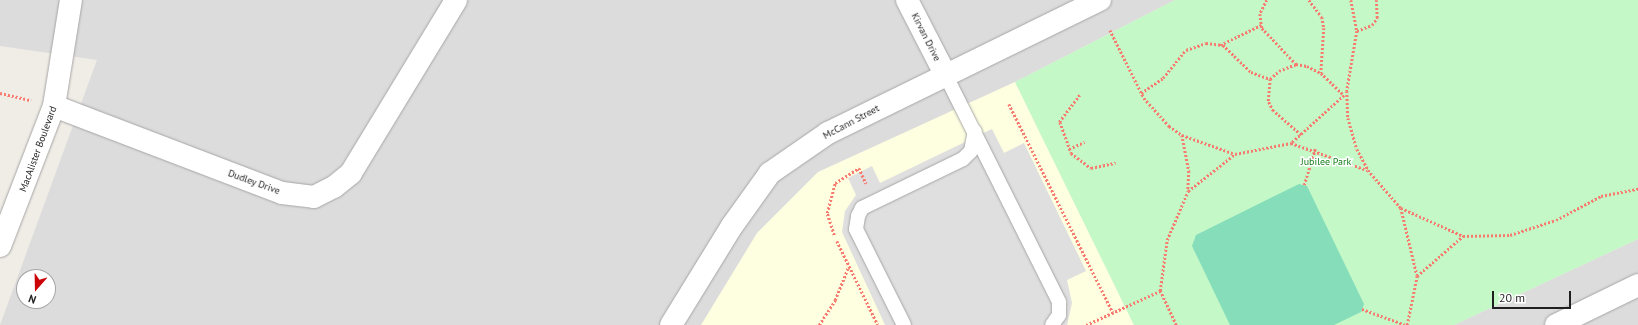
<!DOCTYPE html>
<style>
body{margin:0}
#map{position:relative;width:1638px;height:325px;overflow:hidden;background:#f0ece6;font-family:"PT Sans",sans-serif}
div>[style]{position:absolute}
.residential>*{inset:0;background:#dddcdc}
.education>*{inset:0;background:#fefee0}
.park>*{inset:0;background:#c4f9c7}
.pitch>*{inset:0;background:#85ddba}
.parking>*{inset:0;background:#dfdfdf}
.path>*{height:2.5px;margin-top:-1.25px;transform-origin:0;background:repeating-linear-gradient(90deg,#f77b6f 0 2px,transparent 0 4px)}
.roads{filter:drop-shadow(0 0 1px #a6a6a6) drop-shadow(0 0 1px #a6a6a6)}
.lane>*{height:14px;margin:-7px;padding:0 7px;transform-origin:7px;border-radius:7px;background:#fff}
.street>*{height:22px;margin:-11px;padding:0 11px;transform-origin:11px;border-radius:11px;background:#fff}
span{translate:-50% -50%;white-space:nowrap;text-align:center;line-height:1.15;-webkit-text-stroke:3px #fff;paint-order:stroke}
.street-label{font-size:10px;color:#1f1f1f}
.park-label{font-size:10px;color:#0e7d15}
.north{position:absolute;left:16px;top:269px;width:40px;height:40px;box-sizing:border-box;background:#fff;border:1px solid #a5a5a5;border-radius:50%;rotate:200deg;font-size:11px;font-weight:700;line-height:16px;text-align:center;color:#1f1f1f}
.north::after{content:'';display:block;margin:auto;width:14px;height:18px;background:#ca0407;clip-path:polygon(50% 0,100% 100%,50% 72%,0 100%)}
.scale{position:absolute;left:1492px;top:291px;width:79px;height:18px;box-sizing:border-box;border:2px solid #1f1f1f;border-top:0;padding-left:5px;font-size:12px;line-height:14px;white-space:nowrap;color:#1f1f1f;-webkit-text-stroke:3px #fff;paint-order:stroke}
</style>
<div id="map">
<div class="residential">
<div style="clip-path:polygon(evenodd,0 0,1175px 0,1015px 82px,889px 140px,701px 325px,0 325px,97px 60px,0 46px,0 0,24px 277px,48px 277px,48px 301px,24px 301px,24px 277px)"></div>
<div style="clip-path:polygon(1638px 239px,1638px 325px,1454px 325px)"></div>
</div>
<div class="education">
<div style="clip-path:polygon(1015px 82px,1134px 325px,701px 325px,757px 233px,818px 172px)"></div>
</div>
<div class="park">
<div style="clip-path:polygon(1175px 0,1638px 0,1638px 239px,1454px 325px,1134px 325px,1015px 82px)"></div>
</div>
<div class="pitch">
<div style="clip-path:polygon(1299px 184px,1307px 186px,1364px 304px,1361px 312px,1334px 325px,1230px 325px,1192px 246px,1196px 235px)"></div>
</div>
<div class="parking">
<div style="clip-path:polygon(992px 129px,1004px 153px,1024px 143px,1086px 271px,1067px 280px,1072px 303px,1067px 325px,885px 325px,842px 232px,845px 211px,856px 195px,848px 178px,872px 166px,880px 183px)"></div>
</div>
<div class="path">
<div style="left:1267px;top:0;width:16px;rotate:117deg"></div>
<div style="left:1260px;top:14px;width:14px;rotate:82deg"></div>
<div style="left:1262px;top:28px;width:50px;rotate:46.6deg"></div>
<div style="left:1309px;top:0;width:21px;rotate:53deg"></div>
<div style="left:1322px;top:17px;width:11px;rotate:80deg"></div>
<div style="left:1324px;top:28px;width:45px;rotate:93.8deg"></div>
<div style="left:1351px;top:0;width:32px;rotate:79deg"></div>
<div style="left:1357px;top:31px;width:61px;rotate:99.5deg"></div>
<div style="left:1347px;top:91px;width:27px;rotate:88deg"></div>
<div style="left:1348px;top:118px;width:32px;rotate:74deg"></div>
<div style="left:1357px;top:149px;width:24px;rotate:62deg"></div>
<div style="left:1368px;top:170px;width:50px;rotate:49deg"></div>
<div style="left:1401px;top:208px;width:68px;rotate:24.3deg"></div>
<div style="left:1463px;top:236px;width:47px;rotate:-1.2deg"></div>
<div style="left:1510px;top:235px;width:48px;rotate:-18.1deg"></div>
<div style="left:1556px;top:220px;width:51px;rotate:-28.1deg"></div>
<div style="left:1601px;top:196px;width:38px;rotate:-11deg"></div>
<div style="left:1110px;top:30px;width:76px;rotate:63.4deg"></div>
<div style="left:1144px;top:98px;width:38px;rotate:48deg"></div>
<div style="left:1169px;top:126px;width:16px;rotate:35deg"></div>
<div style="left:1182px;top:135px;width:56px;rotate:19.7deg"></div>
<div style="left:1235px;top:154px;width:57px;rotate:-11.1deg"></div>
<div style="left:1291px;top:143px;width:81px;rotate:19.6deg"></div>
<div style="left:1357px;top:31px;width:16px;rotate:-22deg"></div>
<div style="left:1372px;top:25px;width:9px;rotate:-54deg"></div>
<div style="left:1377px;top:18px;width:18px;rotate:-93deg"></div>
<div style="left:1220px;top:45px;width:46px;rotate:-26deg"></div>
<div style="left:0;top:93px;width:32px;rotate:13deg"></div>
<div style="left:1141px;top:93px;width:27px;rotate:-34deg"></div>
<div style="left:1163px;top:78px;width:36px;rotate:-51deg"></div>
<div style="left:1186px;top:50px;width:21px;rotate:-19deg"></div>
<div style="left:1206px;top:43px;width:17px;rotate:7deg"></div>
<div style="left:1223px;top:45px;width:39px;rotate:44deg"></div>
<div style="left:1251px;top:72px;width:20px;rotate:20deg"></div>
<div style="left:1080px;top:95px;width:34px;rotate:127deg"></div>
<div style="left:1060px;top:122px;width:33px;rotate:70deg"></div>
<div style="left:1071px;top:153px;width:25px;rotate:37deg"></div>
<div style="left:1091px;top:168px;width:25px;rotate:-12deg"></div>
<div style="left:1009px;top:104px;width:233px;rotate:63.5deg"></div>
<div style="left:1182px;top:135px;width:37px;rotate:79deg"></div>
<div style="left:1189px;top:171px;width:20px;rotate:93deg"></div>
<div style="left:1301px;top:135px;width:37px;rotate:-139deg"></div>
<div style="left:1273px;top:111px;width:11px;rotate:-117deg"></div>
<div style="left:1268px;top:101px;width:22px;rotate:-85deg"></div>
<div style="left:1270px;top:79px;width:12px;rotate:-42deg"></div>
<div style="left:1279px;top:71px;width:18px;rotate:-22deg"></div>
<div style="left:1296px;top:64px;width:11px;rotate:10deg"></div>
<div style="left:1307px;top:66px;width:16px;rotate:27deg"></div>
<div style="left:1321px;top:73px;width:32px;rotate:44deg"></div>
<div style="left:1292px;top:142px;width:70px;rotate:-42.1deg"></div>
<div style="left:1069px;top:149px;width:17px;rotate:-25deg"></div>
<div style="left:1304px;top:185px;width:38px;rotate:-73deg"></div>
<div style="left:1401px;top:208px;width:69px;rotate:76.6deg"></div>
<div style="left:834px;top:235px;width:23px;rotate:-108deg"></div>
<div style="left:827px;top:213px;width:31px;rotate:-75deg"></div>
<div style="left:835px;top:183px;width:28px;rotate:-32deg"></div>
<div style="left:859px;top:168px;width:17px;rotate:65deg"></div>
<div style="left:837px;top:241px;width:93px;rotate:64deg"></div>
<div style="left:1362px;top:309px;width:47px;rotate:20deg"></div>
<div style="left:819px;top:325px;width:30px;rotate:-57deg"></div>
<div style="left:835px;top:300px;width:35px;rotate:-68deg"></div>
<div style="left:1086px;top:325px;width:81px;rotate:-24.7deg"></div>
<div style="left:1176px;top:325px;width:38px;rotate:-115deg"></div>
<div style="left:1160px;top:291px;width:51px;rotate:-82.2deg"></div>
<div style="left:1167px;top:240px;width:53px;rotate:-66.8deg"></div>
<div style="left:1188px;top:191px;width:60px;rotate:-38.2deg"></div>
<div style="left:1407px;top:325px;width:50px;rotate:-78.5deg"></div>
<div style="left:1417px;top:276px;width:61px;rotate:-41deg"></div>
</div>
<div class="roads">
<div class="lane">
<div style="left:945px;top:74px;width:255px;rotate:63.4deg"></div>
<div style="left:1059px;top:302px;width:13px;rotate:90deg"></div>
<div style="left:1059px;top:315px;width:12px;rotate:125deg"></div>
<div style="left:904px;top:325px;width:107px;rotate:-116.6deg"></div>
<div style="left:856px;top:229px;width:13px;rotate:-81deg"></div>
<div style="left:858px;top:216px;width:9px;rotate:-63deg"></div>
<div style="left:862px;top:208px;width:112px;rotate:-25.9deg"></div>
<div style="left:963px;top:159px;width:11px;rotate:-45deg"></div>
<div style="left:971px;top:151px;width:20px;rotate:-79deg"></div>
</div>
<div class="street">
<div style="left:907px;top:0;width:83px;rotate:62.8deg"></div>
<div style="left:54px;top:106px;width:244px;rotate:20.9deg"></div>
<div style="left:282px;top:193px;width:32px;rotate:7deg"></div>
<div style="left:314px;top:197px;width:22px;rotate:-27deg"></div>
<div style="left:334px;top:187px;width:22px;rotate:-39deg"></div>
<div style="left:351px;top:173px;width:202px;rotate:-58.7deg"></div>
<div style="left:0;top:246px;width:150px;rotate:-68.9deg"></div>
<div style="left:54px;top:106px;width:107px;rotate:-80.9deg"></div>
<div style="left:671px;top:325px;width:116px;rotate:-58.4deg"></div>
<div style="left:732px;top:226px;width:65px;rotate:-54.4deg"></div>
<div style="left:770px;top:173px;width:70px;rotate:-34.6deg"></div>
<div style="left:828px;top:133px;width:303px;rotate:-26.1deg"></div>
<div style="left:1556px;top:325px;width:91px;rotate:-26deg"></div>
</div>
</div>
<div class="street-label">
<span style="left:926px;top:37px;rotate:63deg">Kirvan Drive</span>
<span style="left:851px;top:122px;rotate:-28deg">McCann Street</span>
<span style="left:38px;top:149px;rotate:-70deg">MacAlister Boulevard</span>
<span style="left:254px;top:182px;rotate:20deg">Dudley Drive</span>
</div>
<div class="park-label">
<span style="left:1326px;top:162px">Jubilee Park</span>
</div>
<div class="north">N</div>
<div class="scale">20 m</div>
</div>
